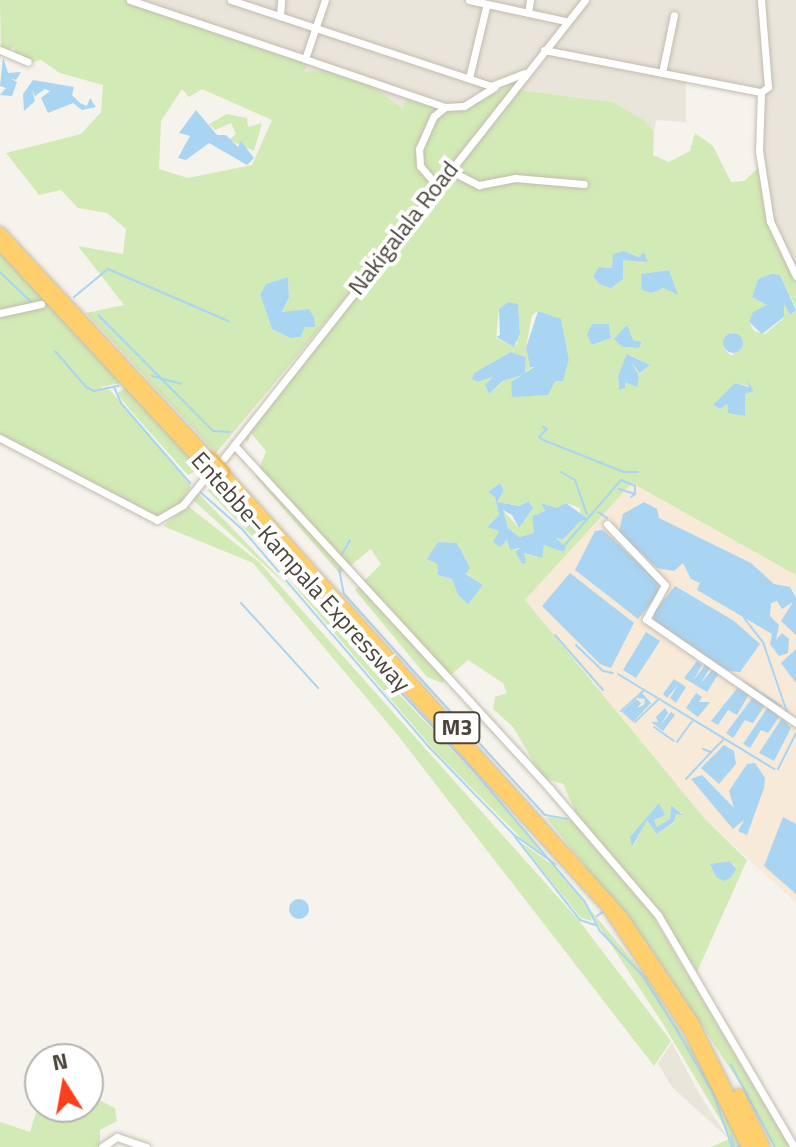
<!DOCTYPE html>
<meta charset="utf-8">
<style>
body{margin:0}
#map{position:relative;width:796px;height:1147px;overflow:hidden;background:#f6f3ec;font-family:"Titillium Web",sans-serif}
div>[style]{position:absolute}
.residential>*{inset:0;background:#eae5da}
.commercial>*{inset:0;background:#f7ead8}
.green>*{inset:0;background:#d2eab5}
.water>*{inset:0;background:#a9d4f2}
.round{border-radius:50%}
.stream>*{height:2px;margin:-1px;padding:0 1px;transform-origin:1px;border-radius:1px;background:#a9d4f2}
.roads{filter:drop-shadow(0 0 2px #c2bbae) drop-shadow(0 0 2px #c2bbae)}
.minor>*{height:7px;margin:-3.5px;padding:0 3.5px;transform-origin:3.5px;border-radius:3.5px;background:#fff}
.highway>*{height:10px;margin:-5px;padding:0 5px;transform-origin:5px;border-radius:5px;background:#ffcf6e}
.bridges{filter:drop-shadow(0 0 2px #e0a43c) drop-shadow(0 0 2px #e0a43c)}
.highway-bridge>*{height:10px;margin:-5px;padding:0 5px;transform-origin:5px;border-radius:5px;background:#ffcf6e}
span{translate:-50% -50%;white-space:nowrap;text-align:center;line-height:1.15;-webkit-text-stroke:8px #fff;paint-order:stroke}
.shield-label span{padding:2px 6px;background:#fff;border:2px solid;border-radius:6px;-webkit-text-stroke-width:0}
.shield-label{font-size:22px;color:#4b4439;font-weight:700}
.street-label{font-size:24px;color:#4b4439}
.north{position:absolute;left:24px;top:1043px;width:80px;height:80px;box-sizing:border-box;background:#fff;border:2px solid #b7b4b0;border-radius:50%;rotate:349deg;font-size:22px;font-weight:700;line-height:32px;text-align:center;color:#4b4439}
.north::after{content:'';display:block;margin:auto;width:28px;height:36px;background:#fc3f1d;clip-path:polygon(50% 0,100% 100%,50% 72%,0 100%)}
</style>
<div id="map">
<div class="residential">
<div style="clip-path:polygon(136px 0,796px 0,796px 278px,766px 208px,759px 94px,553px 54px,686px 82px,686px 122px,656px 120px,654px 132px,613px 102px,519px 90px,551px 53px,546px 51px,493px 113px,403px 109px,362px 78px,327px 71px,303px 73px,308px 62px)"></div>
<div style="clip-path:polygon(672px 1043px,700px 1095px,728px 1138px,672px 1087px,658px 1063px)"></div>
</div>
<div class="commercial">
<div style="clip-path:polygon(632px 483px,796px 575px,796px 903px,705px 819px,525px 600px)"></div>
</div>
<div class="green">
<div style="clip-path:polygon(evenodd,0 0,125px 0,308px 62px,304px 72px,327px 71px,362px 78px,403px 109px,410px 92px,449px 105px,477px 103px,519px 80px,446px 176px,519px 90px,613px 102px,645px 121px,654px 132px,653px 155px,669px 162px,690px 151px,695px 133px,713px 146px,731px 182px,744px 181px,758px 168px,768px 226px,796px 279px,796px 308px,780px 275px,758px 279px,752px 297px,769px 305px,754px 312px,749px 322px,754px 331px,765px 334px,784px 318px,784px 304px,790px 315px,796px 310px,796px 575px,632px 483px,525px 600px,705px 819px,747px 860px,697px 972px,656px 907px,579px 820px,563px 784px,543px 778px,513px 727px,493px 709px,495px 697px,507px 693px,503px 683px,468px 660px,442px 683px,427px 677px,355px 590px,381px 564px,371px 549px,340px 574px,256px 477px,266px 451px,251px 433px,248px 441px,240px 439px,436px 189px,216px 453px,86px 313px,124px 305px,78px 246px,123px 254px,126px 229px,107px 213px,78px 208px,61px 190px,39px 195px,6px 153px,81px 134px,101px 112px,103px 85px,60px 73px,41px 60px,29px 63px,21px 53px,16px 57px,14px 47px,1px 54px,0 0,182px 89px,189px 97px,202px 89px,272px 120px,252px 165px,188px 178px,159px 169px,161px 121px,182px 89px,0 0,624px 251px,640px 257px,644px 252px,648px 262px,623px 259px,623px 279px,611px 287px,601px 285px,594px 278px,600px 267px,612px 268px,614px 254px,624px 251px,0 0,669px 270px,677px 294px,663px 288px,652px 293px,643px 290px,641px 274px,669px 270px,0 0,288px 277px,289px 297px,282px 313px,309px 309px,314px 317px,314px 326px,305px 327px,301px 337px,290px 338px,272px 329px,260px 293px,266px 284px,288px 277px,0 0,508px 302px,518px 305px,520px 332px,510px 333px,518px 342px,514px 347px,496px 338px,499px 309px,508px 302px,0 0,538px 311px,561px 320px,569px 360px,563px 381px,555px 380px,548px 395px,513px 396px,511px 382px,534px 366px,530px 367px,526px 348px,532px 315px,538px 311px,0 0,592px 324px,609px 324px,611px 338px,593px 345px,588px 335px,592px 324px,0 0,627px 325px,632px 340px,642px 343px,639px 348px,623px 347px,615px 339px,627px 325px,0 0,732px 332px,743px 345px,731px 356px,723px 347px,732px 332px,0 0,511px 352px,526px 357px,525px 374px,504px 381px,489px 394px,485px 386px,494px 377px,477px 382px,472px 379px,474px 373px,511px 352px,0 0,628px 354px,650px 365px,641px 373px,631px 362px,639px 376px,637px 387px,625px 381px,619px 390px,618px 377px,628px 354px,0 0,746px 380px,754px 391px,745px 394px,745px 416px,728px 412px,727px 404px,720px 409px,713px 405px,732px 391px,734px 383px,750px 386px,746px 380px,0 0,500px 483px,504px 490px,497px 502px,521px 506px,529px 501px,533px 508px,519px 528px,503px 510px,508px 528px,519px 537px,535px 533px,532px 516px,545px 511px,541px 503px,557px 508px,566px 503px,580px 508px,581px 518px,588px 519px,579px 521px,564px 540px,556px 539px,566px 548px,563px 552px,544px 545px,541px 558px,523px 553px,526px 563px,522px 564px,515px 552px,521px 549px,510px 550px,507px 540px,500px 547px,494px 542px,500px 531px,487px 527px,499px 515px,495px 496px,488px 492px,500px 483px,0 0,439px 542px,457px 543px,470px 566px,466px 573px,483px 585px,468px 603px,458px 595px,452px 579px,438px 575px,437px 564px,428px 559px,439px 542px,0 0,659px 803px,664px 815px,654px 820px,657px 827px,670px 819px,671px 805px,683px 814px,675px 814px,674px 823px,658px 833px,647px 819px,633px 847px,631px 837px,659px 803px,0 0,730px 861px,735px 866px,731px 877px,716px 877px,710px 864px,730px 861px)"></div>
<div style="clip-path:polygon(227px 114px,247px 118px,248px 127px,262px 123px,254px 151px,229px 140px,236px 134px,231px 123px,215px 130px,209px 124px)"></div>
<div style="clip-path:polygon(0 250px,122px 383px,100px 387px,110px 390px,191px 486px,181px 503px,159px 517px,0 436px)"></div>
<div style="clip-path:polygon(129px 386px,200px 469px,188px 475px,130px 410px,117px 393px)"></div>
<div style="clip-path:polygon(215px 485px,291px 570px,279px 564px,207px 490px)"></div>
<div style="clip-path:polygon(195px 494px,199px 494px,292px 590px,192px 499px)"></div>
<div style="clip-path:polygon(188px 506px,259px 562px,580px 922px,671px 1041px,654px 1066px,396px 733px,253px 563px,163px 526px)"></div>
<div style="clip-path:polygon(285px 575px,470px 769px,551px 861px,523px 840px,434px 750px)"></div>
<div style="clip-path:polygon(546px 817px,571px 820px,651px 913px,790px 1147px,774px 1147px,743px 1088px,649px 946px)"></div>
<div style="clip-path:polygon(519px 841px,554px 866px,647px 978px,707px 1074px,741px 1147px,711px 1147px,729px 1139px,728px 1133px,663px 1024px,589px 911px,592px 921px,581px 918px)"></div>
<div style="clip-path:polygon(88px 1094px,115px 1108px,117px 1121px,100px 1130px,100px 1147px,0 1147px,0 1122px,30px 1132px,37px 1109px,62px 1120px,68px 1107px,88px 1107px)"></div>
</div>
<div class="water">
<div style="clip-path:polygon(3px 57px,8px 73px,21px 72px,16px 80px,10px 78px,17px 82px,12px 96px,0 95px,6px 88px,0 86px)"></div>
<div style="clip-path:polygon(33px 80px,74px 87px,72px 95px,80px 103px,87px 106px,90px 98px,96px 107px,82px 110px,73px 103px,48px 113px,41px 98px,50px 91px,45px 89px,35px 96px,32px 90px,35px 101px,24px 111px,23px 94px)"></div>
<div style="clip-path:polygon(196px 110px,217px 135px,226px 135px,238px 147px,241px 141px,254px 158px,247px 165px,209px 143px,186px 160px,178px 158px,190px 136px,179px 133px)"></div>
<div style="clip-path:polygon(624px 251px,639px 257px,644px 252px,648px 262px,623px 260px,623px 279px,611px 288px,601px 285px,593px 277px,599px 267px,612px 268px,613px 254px)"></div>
<div style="clip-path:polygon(669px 270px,678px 295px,663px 288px,652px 293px,642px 290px,641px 274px)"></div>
<div style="clip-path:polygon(772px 274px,780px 275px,796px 310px,790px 315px,784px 304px,784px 317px,762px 334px,749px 322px,753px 312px,767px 305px,752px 297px,758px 279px)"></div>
<div style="clip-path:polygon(288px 277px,289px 297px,282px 312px,309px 309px,314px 317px,315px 327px,305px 327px,301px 337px,290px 338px,272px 329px,260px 294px,266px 284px)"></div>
<div style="clip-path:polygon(508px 302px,518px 304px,520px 333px,514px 347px,496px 337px,500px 335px,499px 309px)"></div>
<div style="clip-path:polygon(538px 311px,561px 319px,569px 360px,563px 381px,555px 381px,548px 395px,512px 397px,511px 382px,534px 367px,530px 367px,526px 348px)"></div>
<div style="clip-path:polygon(592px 324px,609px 324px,611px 338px,592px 345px,587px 335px)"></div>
<div style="clip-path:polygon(627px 325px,633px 340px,642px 342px,639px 348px,623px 347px,614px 339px)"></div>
<div class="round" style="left:723px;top:333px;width:20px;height:20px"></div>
<div style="clip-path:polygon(511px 352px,526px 357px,525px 374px,503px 381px,489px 394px,485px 385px,493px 377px,477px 382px,472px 379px,474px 373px)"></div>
<div style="clip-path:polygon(627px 354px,650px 365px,640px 373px,631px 362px,639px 376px,637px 387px,625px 382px,625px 388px,619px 390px,618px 376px)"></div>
<div style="clip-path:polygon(746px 379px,754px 391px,745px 394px,745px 416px,728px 413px,727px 404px,720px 409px,713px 405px,735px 383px,749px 387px)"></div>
<div style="clip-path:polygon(500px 483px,504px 490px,497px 502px,520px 506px,529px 501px,533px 508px,519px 528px,512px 515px,503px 510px,508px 528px,519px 537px,534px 533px,532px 516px,545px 511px,541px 503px,557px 508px,566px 503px,588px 519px,579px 522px,563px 540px,556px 538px,566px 548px,563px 552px,544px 545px,542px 558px,524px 553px,526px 563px,522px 564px,515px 552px,520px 548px,510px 550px,507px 540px,500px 547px,493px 542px,499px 531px,487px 527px,499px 515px,495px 497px,488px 492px)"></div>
<div style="clip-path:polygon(644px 502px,657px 509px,659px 518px,751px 563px,774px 584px,790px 587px,796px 598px,796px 635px,781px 621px,793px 602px,782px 609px,777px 601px,771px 603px,770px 616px,779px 625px,776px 640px,782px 633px,789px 639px,788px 653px,779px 656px,770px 644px,772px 634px,697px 590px,700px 583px,691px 579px,683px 563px,674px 571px,657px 568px,619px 532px,623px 514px)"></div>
<div style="clip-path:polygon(603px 530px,660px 583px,658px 595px,638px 619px,575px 570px,595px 531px)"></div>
<div style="clip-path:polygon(438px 542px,457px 543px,470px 567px,466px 574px,483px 585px,468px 604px,458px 595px,452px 579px,438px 575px,437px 564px,427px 559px)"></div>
<div style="clip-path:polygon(570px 573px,634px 623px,611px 668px,600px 664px,542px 606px)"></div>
<div style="clip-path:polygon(675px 586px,734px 621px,760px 644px,740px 672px,729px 671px,654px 624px,654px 612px)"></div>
<div style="clip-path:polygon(646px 632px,660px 641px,636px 678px,623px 670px)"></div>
<div style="clip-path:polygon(796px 649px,796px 683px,781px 663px)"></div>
<div style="clip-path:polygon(697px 661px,702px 665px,693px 681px,705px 665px,710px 668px,700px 684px,713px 669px,719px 673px,707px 692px,684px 678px)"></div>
<div style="clip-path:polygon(674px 679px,686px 687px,676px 703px,670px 698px,678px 685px,667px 698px,663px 694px)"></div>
<div style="clip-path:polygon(739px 686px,749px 694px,737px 715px,728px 710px,718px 725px,711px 721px)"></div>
<div style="clip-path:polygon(642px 693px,651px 703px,633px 722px,622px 712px,636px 699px,641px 703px,637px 708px,644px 705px,645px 699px,637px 698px)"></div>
<div style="clip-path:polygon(696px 693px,702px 697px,699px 702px,710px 702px,698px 717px,686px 708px)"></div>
<div style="clip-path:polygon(753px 697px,765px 705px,753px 723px,745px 720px,733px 738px,726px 733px)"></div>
<div style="clip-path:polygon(768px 707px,779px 717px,768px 733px,761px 730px,750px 748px,743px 744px)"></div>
<div style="clip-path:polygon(665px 708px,668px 713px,660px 726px,671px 712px,675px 715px,663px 731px,651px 722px,658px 722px,656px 717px)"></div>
<div style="clip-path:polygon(782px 718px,791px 728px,774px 761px,759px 753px)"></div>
<div style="clip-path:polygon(724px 745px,734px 751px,736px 764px,719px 784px,701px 768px)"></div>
<div style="clip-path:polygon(755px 763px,765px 778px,764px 788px,747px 835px,738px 831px,744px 820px,733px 829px,691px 779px,702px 775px,734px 808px,729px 791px,747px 764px)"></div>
<div style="clip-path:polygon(659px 803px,665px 815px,654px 820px,657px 827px,670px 819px,671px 805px,683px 815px,676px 814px,674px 822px,657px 834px,647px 820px,632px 847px,630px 837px)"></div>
<div style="clip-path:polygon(783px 817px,796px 824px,796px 894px,764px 866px)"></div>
<div style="clip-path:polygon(730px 861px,736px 869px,731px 877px,725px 881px,716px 877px,710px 864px)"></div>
<div class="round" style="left:289px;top:899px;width:20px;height:20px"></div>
</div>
<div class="stream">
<div style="left:0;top:272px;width:45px;rotate:44.1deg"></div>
<div style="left:74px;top:297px;width:44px;rotate:-39.5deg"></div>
<div style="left:108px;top:269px;width:131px;rotate:23.4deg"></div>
<div style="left:98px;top:315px;width:163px;rotate:45.2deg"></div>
<div style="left:213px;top:431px;width:17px;rotate:3deg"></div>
<div style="left:55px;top:351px;width:48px;rotate:49.3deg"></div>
<div style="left:86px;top:387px;width:9px;rotate:27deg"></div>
<div style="left:94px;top:391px;width:25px;rotate:-12deg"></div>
<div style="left:152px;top:376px;width:30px;rotate:15deg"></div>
<div style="left:114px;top:387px;width:17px;rotate:66deg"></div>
<div style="left:121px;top:403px;width:106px;rotate:49.2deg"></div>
<div style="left:543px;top:427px;width:4px;rotate:27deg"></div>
<div style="left:547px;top:429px;width:11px;rotate:135deg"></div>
<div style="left:539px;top:437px;width:5px;rotate:37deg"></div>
<div style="left:543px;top:440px;width:87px;rotate:21.6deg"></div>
<div style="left:624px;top:472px;width:14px"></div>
<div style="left:561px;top:472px;width:16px;rotate:30deg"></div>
<div style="left:575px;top:480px;width:36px;rotate:71deg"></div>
<div style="left:619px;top:489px;width:17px;rotate:17deg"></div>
<div style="left:635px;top:494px;width:5px;rotate:143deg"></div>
<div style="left:199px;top:491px;width:57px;rotate:41.5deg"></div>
<div style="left:242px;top:529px;width:287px;rotate:49.4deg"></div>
<div style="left:429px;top:747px;width:121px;rotate:46deg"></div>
<div style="left:513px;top:834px;width:52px;rotate:35.5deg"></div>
<div style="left:598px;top:512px;width:11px;rotate:34deg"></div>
<div style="left:564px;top:546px;width:87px;rotate:-49.2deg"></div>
<div style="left:621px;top:480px;width:15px;rotate:23deg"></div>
<div style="left:635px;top:486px;width:8px;rotate:90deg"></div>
<div style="left:342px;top:554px;width:16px;rotate:-60deg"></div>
<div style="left:339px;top:569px;width:25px;rotate:79deg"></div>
<div style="left:344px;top:594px;width:125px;rotate:47.9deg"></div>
<div style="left:428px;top:687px;width:173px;rotate:47.6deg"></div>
<div style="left:545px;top:815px;width:23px;rotate:10deg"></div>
<div style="left:282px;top:575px;width:13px;rotate:13deg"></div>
<div style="left:295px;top:578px;width:262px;rotate:47.2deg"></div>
<div style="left:473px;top:770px;width:173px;rotate:49.7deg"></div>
<div style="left:585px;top:902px;width:31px;rotate:63deg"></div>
<div style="left:599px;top:930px;width:62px;rotate:46.3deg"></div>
<div style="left:642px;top:975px;width:67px;rotate:57.7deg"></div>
<div style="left:678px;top:1032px;width:70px;rotate:60.2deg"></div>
<div style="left:713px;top:1093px;width:57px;rotate:70.6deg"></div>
<div style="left:241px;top:603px;width:115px;rotate:47.8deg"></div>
<div style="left:744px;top:618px;width:31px;rotate:52deg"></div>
<div style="left:763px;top:642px;width:74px;rotate:71.1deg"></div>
<div style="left:555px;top:635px;width:73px;rotate:48.9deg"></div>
<div style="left:576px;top:645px;width:37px;rotate:44deg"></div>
<div style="left:603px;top:671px;width:10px;rotate:11deg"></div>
<div style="left:618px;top:674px;width:183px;rotate:31.3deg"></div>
<div style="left:746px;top:683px;width:42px;rotate:33.3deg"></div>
<div style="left:621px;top:711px;width:31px;rotate:-42deg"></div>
<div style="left:635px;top:722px;width:33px;rotate:-44deg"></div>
<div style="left:654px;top:727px;width:24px;rotate:35deg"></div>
<div style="left:677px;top:742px;width:26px;rotate:-54deg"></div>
<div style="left:703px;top:749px;width:9px;rotate:21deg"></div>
<div style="left:711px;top:752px;width:17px;rotate:-45deg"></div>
<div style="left:778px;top:769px;width:40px;rotate:-63.4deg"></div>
<div style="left:686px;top:779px;width:37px;rotate:-47deg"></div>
<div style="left:515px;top:837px;width:105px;rotate:51.9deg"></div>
<div style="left:580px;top:920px;width:16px;rotate:18deg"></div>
<div style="left:597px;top:916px;width:7px;rotate:-34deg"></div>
<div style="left:731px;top:1065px;width:93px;rotate:61.8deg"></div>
<div style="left:731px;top:1136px;width:11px;rotate:75deg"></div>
<div style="left:737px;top:1147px;width:4px;rotate:-27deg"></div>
</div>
<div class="roads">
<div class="minor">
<div style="left:130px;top:0;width:185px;rotate:18.6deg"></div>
<div style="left:305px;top:59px;width:62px;rotate:-71.3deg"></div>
<div style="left:231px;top:0;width:274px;rotate:18.3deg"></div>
<div style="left:491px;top:86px;width:36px;rotate:-21deg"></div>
<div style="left:469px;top:0;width:98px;rotate:12.3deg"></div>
<div style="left:761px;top:0;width:87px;rotate:85.4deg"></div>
<div style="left:768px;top:87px;width:9px;rotate:144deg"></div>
<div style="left:761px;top:92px;width:59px;rotate:91.9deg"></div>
<div style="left:759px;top:151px;width:71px;rotate:81.1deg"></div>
<div style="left:770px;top:221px;width:61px;rotate:64.7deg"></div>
<div style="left:528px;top:13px;width:13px;rotate:-81deg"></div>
<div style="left:280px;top:16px;width:16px;rotate:-86deg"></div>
<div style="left:0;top:50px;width:30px;rotate:23deg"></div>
<div style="left:544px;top:50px;width:221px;rotate:11deg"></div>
<div style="left:305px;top:59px;width:148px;rotate:18.9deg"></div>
<div style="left:445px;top:107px;width:19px;rotate:-3deg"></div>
<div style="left:464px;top:106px;width:36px;rotate:-32deg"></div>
<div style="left:662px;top:73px;width:59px;rotate:-78.3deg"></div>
<div style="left:469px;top:78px;width:73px;rotate:-76.5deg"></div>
<div style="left:449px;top:170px;width:34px;rotate:27deg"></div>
<div style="left:479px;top:185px;width:37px;rotate:-11deg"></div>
<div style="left:515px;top:178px;width:69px;rotate:5deg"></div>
<div style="left:437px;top:186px;width:26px;rotate:-130deg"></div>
<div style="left:420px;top:166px;width:17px;rotate:-93deg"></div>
<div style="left:419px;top:149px;width:36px;rotate:-66deg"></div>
<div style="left:434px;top:116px;width:14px;rotate:-39deg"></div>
<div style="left:0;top:313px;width:42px;rotate:-12.4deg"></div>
<div style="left:0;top:438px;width:177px;rotate:27.6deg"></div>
<div style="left:157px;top:520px;width:30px;rotate:-30deg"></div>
<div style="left:183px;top:505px;width:33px;rotate:-51deg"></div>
<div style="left:234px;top:445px;width:467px;rotate:47.4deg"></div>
<div style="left:550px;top:789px;width:166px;rotate:49.4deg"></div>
<div style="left:658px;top:915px;width:269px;rotate:59.6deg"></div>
<div style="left:224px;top:458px;width:583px;rotate:-51.75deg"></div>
<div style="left:607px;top:524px;width:84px;rotate:46.4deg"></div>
<div style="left:665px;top:585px;width:39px;rotate:119deg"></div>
<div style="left:646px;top:619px;width:183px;rotate:34.7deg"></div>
<div style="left:102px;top:1147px;width:18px;rotate:-34deg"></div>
<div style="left:117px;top:1137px;width:31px;rotate:19deg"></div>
</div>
<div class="highway">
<div style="left:0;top:232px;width:310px;rotate:47.1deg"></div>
<div style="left:0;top:245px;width:300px;rotate:47.2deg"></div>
<div style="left:223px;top:472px;width:597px;rotate:48.06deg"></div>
<div style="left:622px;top:916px;width:128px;rotate:56.2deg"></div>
<div style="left:693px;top:1022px;width:140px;rotate:63.6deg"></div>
<div style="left:216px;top:477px;width:581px;rotate:47.72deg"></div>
<div style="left:607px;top:907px;width:149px;rotate:56.5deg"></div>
<div style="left:689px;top:1031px;width:130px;rotate:63.4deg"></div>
<div style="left:739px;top:1094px;width:59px;rotate:63.9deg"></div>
</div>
</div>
<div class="bridges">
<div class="highway-bridge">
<div style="left:211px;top:459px;width:18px;rotate:47deg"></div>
<div style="left:204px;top:465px;width:17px;rotate:45deg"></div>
</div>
</div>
<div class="shield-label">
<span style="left:457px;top:728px">M3</span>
</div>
<div class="street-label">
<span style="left:403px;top:228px;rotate:-52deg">Nakigalala Road</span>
<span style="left:301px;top:572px;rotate:48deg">Entebbe–Kampala Expressway</span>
</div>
<div class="north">N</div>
</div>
